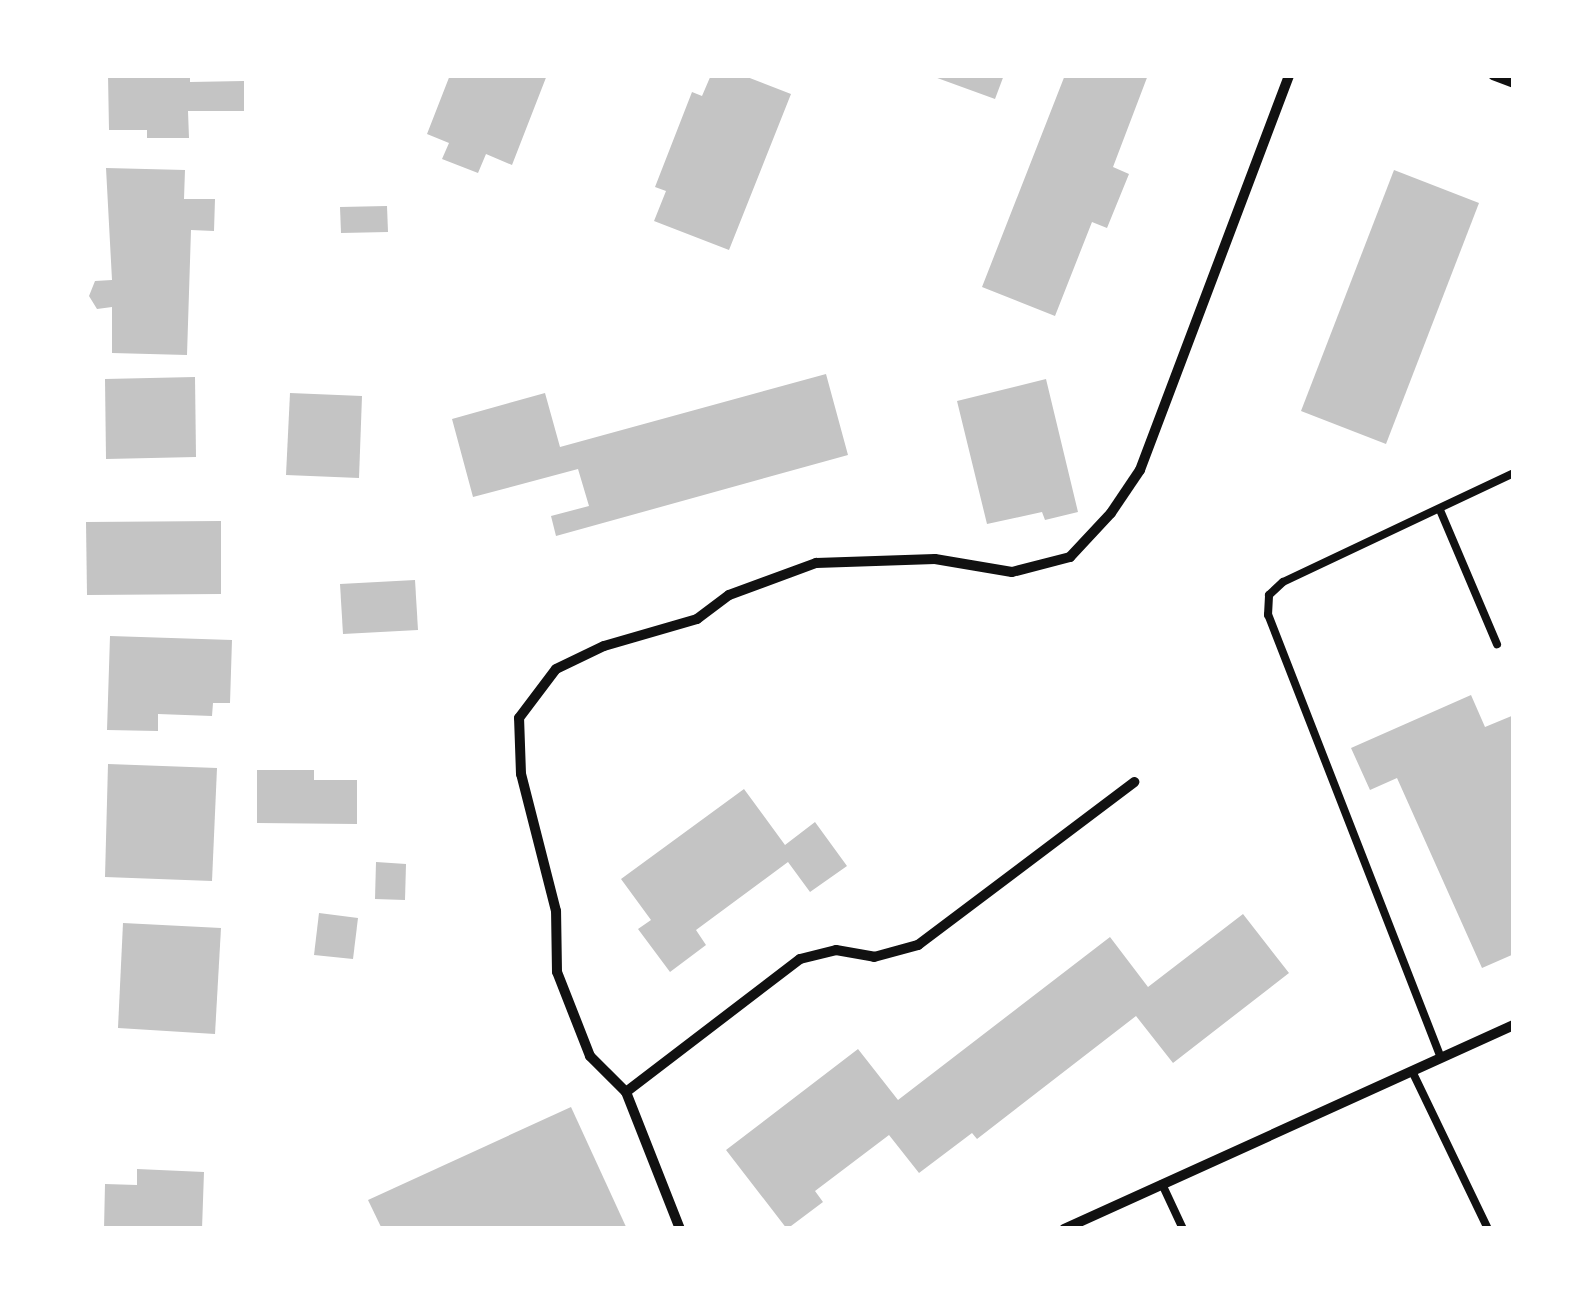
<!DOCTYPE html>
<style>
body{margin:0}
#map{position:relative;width:1589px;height:1304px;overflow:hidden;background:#fff;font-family:Inter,sans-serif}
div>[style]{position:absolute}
.building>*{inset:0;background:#c4c4c4}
.service>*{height:8px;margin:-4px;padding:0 4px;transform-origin:4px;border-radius:4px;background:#111}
.minor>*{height:10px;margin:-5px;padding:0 5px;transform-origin:5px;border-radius:5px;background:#111}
span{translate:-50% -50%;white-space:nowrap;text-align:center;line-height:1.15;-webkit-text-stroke:8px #fff;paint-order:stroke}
.frame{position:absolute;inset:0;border:78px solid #fff;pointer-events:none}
</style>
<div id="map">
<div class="building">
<div style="clip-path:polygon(108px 75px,190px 75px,190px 82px,244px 81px,244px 111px,188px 111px,189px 138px,147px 138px,147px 130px,109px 130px)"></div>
<div style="clip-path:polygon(450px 75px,547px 75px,512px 165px,486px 154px,478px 173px,442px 159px,449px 143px,427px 134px)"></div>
<div style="clip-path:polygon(711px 75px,742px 75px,791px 94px,729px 250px,654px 221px,666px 191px,655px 187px,692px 92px,702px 96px)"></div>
<div style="clip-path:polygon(929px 75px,1004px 75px,995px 99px)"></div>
<div style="clip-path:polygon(1065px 75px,1148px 75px,1113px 167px,1129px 174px,1107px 228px,1092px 222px,1055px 316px,982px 287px)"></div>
<div style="clip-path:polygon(106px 168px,185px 170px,184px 199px,215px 199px,214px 231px,191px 230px,187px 355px,112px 353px,112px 307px,97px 309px,89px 296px,95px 281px,112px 280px)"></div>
<div style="clip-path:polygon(1394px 170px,1479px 203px,1386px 444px,1301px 411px)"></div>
<div style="clip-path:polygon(387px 206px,388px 232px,341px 233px,340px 207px)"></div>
<div style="clip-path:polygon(826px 374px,848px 455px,556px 536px,551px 516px,589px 506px,578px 469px,473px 497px,452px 419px,545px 393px,560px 447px)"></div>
<div style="clip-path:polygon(195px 377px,196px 457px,106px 459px,105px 379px)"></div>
<div style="clip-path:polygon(1046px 379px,1078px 512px,1045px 520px,1042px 512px,987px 524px,957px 401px)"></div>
<div style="clip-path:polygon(290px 393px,362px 396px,359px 478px,286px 475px)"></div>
<div style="clip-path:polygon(221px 521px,221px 594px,87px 595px,86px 522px)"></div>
<div style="clip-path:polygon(415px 580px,418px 630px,343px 634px,340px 584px)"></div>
<div style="clip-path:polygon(110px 636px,232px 640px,230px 703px,213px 703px,212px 716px,158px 714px,158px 731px,107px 730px)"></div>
<div style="clip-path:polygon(1471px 695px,1485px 727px,1514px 715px,1514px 954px,1482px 968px,1397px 778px,1370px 790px,1351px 748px)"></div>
<div style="clip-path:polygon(108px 764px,217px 768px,212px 881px,105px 877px)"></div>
<div style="clip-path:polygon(257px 770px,314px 770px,314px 780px,357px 780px,357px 824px,257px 823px)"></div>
<div style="clip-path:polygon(744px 789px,785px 845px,815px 822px,847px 866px,810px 892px,788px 862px,696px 930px,706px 945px,670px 972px,638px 929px,651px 920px,621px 879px)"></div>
<div style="clip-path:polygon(376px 862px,406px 864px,405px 900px,375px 899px)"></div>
<div style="clip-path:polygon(319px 913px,358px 918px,353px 959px,314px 955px)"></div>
<div style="clip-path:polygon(1243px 914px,1289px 973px,1173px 1063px,1136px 1016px,977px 1139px,972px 1133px,919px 1173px,889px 1135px,815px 1191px,823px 1202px,787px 1229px,726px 1150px,858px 1049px,898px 1100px,1110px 937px,1148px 987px)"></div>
<div style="clip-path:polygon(123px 923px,221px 928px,215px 1034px,118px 1028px)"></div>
<div style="clip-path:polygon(571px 1107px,627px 1229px,382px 1229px,368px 1200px)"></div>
<div style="clip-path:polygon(137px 1169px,204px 1172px,202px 1229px,104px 1229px,105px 1184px,137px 1185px)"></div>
</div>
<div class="service">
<div style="left:1440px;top:510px;width:146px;rotate:67deg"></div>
<div style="left:1441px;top:1058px;width:476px;rotate:-111.3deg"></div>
<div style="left:1268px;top:615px;width:20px;rotate:-87deg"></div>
<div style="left:1269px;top:595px;width:19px;rotate:-43deg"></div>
<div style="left:1283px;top:582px;width:255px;rotate:-25.3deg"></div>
<div style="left:1412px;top:1071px;width:175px;rotate:64.3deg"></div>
<div style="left:1162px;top:1184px;width:50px;rotate:65deg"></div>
</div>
<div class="minor">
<div style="left:1493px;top:75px;width:22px;rotate:21deg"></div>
<div style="left:626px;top:1092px;width:219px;rotate:-37.4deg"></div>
<div style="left:800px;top:959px;width:37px;rotate:-14deg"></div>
<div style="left:836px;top:950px;width:39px;rotate:10deg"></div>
<div style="left:874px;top:957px;width:46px;rotate:-15.3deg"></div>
<div style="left:918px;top:945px;width:271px;rotate:-37deg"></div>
<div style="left:680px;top:1229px;width:147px;rotate:-111.5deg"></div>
<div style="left:626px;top:1092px;width:51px;rotate:-135deg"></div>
<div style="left:590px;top:1056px;width:90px;rotate:-111.4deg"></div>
<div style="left:557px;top:972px;width:61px;rotate:-90.9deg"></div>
<div style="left:556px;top:911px;width:141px;rotate:-104.3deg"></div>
<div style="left:521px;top:774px;width:56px;rotate:-92deg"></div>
<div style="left:519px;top:718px;width:61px;rotate:-52.9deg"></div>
<div style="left:556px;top:669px;width:53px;rotate:-25.6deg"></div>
<div style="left:604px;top:646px;width:97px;rotate:-16.2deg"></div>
<div style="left:697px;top:619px;width:40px;rotate:-37deg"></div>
<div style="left:729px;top:595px;width:93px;rotate:-20.2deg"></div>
<div style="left:816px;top:563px;width:119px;rotate:-1.9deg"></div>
<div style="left:935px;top:559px;width:78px;rotate:9.6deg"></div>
<div style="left:1012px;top:572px;width:60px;rotate:-14.5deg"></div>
<div style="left:1070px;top:557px;width:60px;rotate:-47deg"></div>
<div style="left:1111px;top:513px;width:52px;rotate:-56deg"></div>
<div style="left:1140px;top:470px;width:422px;rotate:-69.3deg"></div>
<div style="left:1064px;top:1229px;width:494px;rotate:-24.4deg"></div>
</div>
<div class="frame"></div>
</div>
